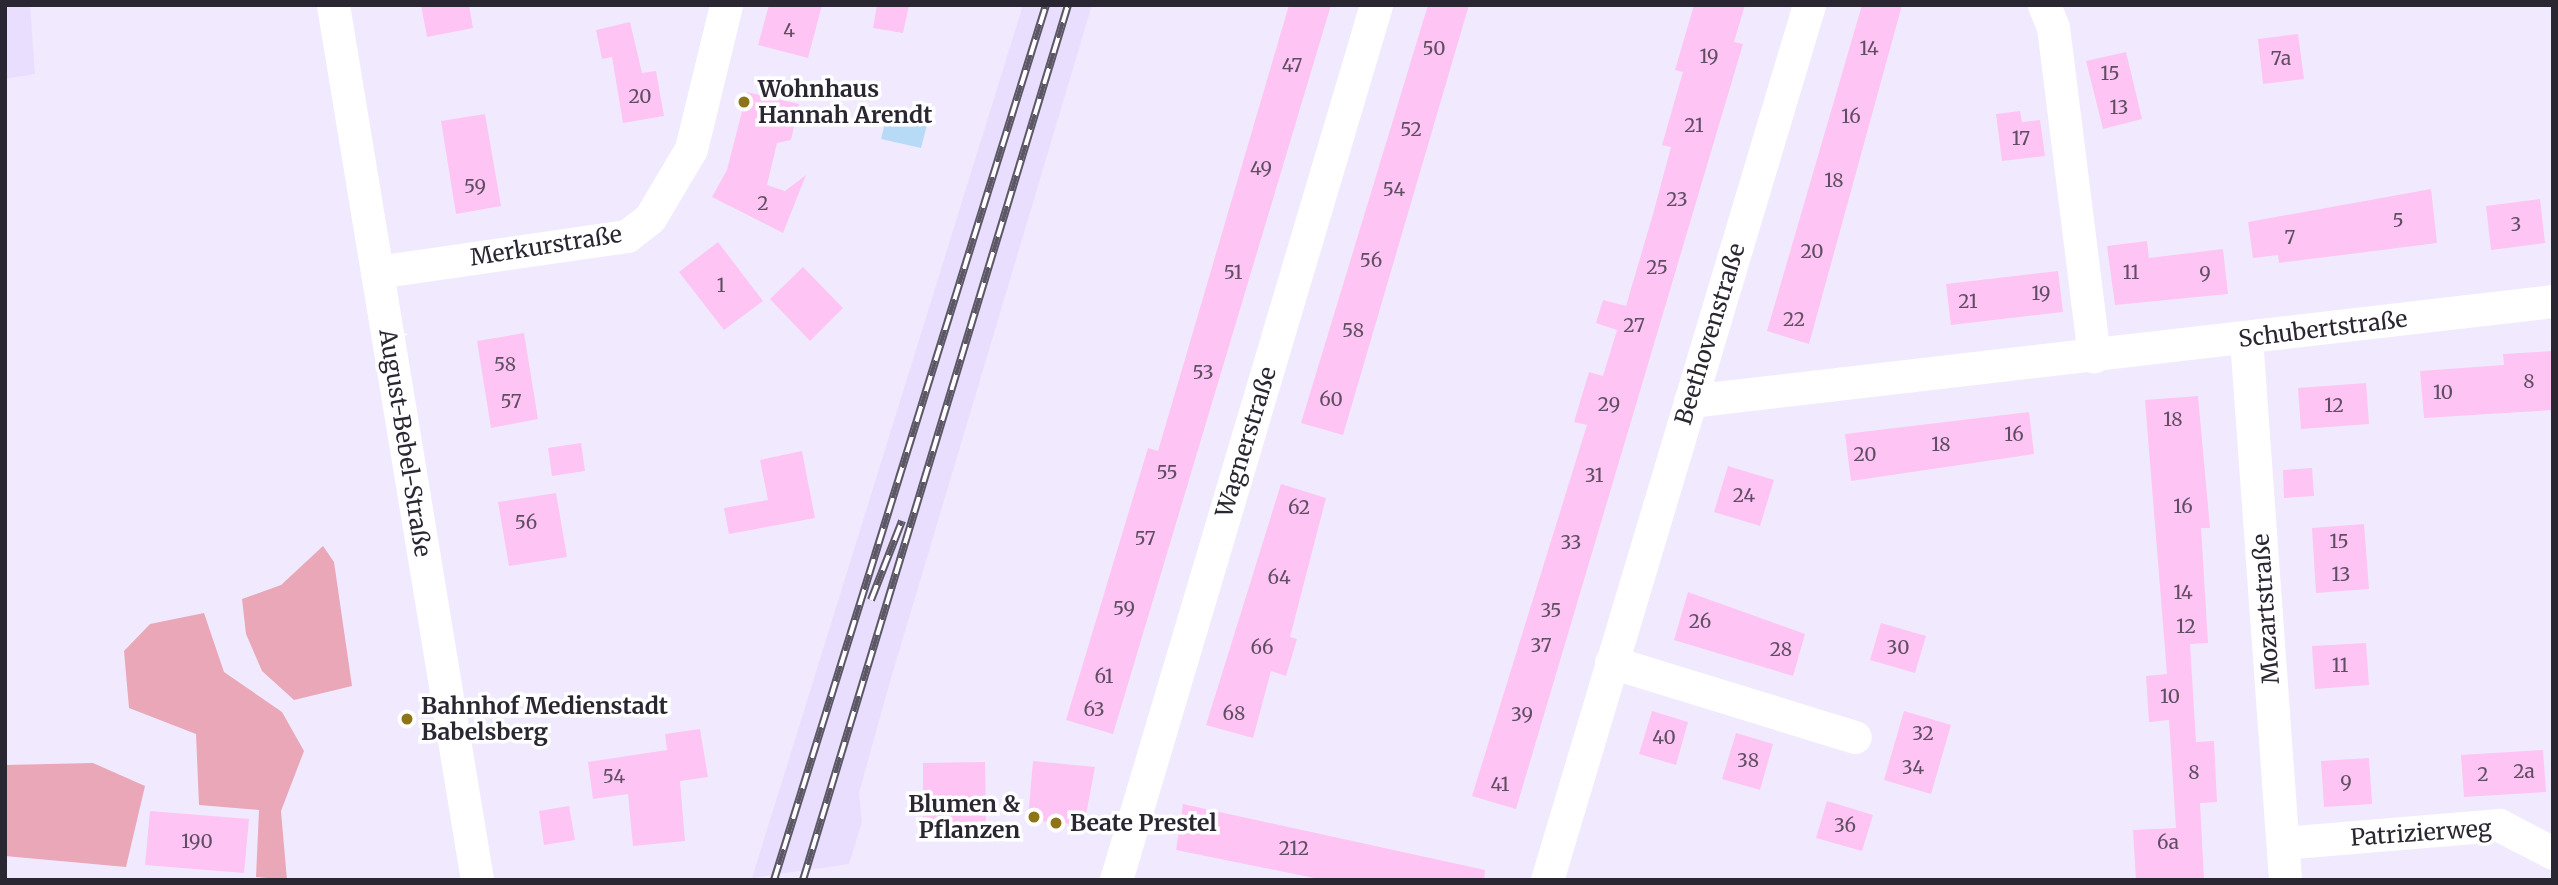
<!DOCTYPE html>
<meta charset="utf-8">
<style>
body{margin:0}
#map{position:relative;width:2558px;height:885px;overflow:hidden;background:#f1eafe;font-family:Merriweather,serif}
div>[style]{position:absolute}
.built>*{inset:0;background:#e9defe}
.green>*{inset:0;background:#e9a7b8}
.water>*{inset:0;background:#b7dbf7}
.building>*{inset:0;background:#fdc4f4}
.minor>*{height:33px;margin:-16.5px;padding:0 16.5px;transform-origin:16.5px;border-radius:16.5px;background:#fff}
.rail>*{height:8px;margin-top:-4px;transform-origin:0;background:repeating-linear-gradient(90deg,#fff 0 16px,#5c5765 0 32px);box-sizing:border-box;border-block:2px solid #5c5765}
.dots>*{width:19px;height:19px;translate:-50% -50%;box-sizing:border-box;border:4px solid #fff;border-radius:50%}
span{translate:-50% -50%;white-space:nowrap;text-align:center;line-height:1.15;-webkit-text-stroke:7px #fff;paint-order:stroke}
.number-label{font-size:19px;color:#5f4e62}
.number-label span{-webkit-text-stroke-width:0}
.poi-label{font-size:23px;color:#2a2632;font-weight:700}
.left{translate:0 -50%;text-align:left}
.right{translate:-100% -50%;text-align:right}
.street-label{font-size:23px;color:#2a2632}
.frame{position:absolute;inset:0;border:7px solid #2a2632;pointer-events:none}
</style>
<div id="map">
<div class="built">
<div style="clip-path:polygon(5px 5px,30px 5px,35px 74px,5px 79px)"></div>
<div style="clip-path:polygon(1023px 5px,1092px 5px,889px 685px,859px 793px,862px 822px,849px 864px,752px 878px)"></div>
</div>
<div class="green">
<div style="clip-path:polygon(323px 546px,334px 562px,352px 686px,294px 700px,262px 671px,246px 634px,242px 599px,281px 585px)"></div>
<div style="clip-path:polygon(204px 613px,224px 672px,282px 712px,304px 751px,281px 811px,287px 880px,256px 877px,259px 810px,199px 805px,196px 734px,129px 708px,124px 651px,150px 624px)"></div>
<div style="clip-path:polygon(93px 763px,145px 786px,126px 867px,5px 856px,5px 765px)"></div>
</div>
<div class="water">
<div style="clip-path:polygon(887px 115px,927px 125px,921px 148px,881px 139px)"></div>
</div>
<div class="building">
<div style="clip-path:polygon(421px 5px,469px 5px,473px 28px,427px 37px)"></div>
<div style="clip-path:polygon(769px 5px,822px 5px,808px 58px,758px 45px)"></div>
<div style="clip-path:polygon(877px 5px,909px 5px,903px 33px,873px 28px)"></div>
<div style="clip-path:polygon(1289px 5px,1331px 5px,1113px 734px,1066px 720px,1148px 448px,1158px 451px)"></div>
<div style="clip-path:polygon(1428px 5px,1469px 5px,1343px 435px,1301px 423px)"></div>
<div style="clip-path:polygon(1694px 5px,1745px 5px,1734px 42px,1743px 44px,1516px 809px,1472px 796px,1587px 425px,1574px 422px,1589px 372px,1603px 376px,1617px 330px,1596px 323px,1603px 300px,1626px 306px,1653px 214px,1671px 147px,1662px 145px,1683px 72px,1675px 70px)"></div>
<div style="clip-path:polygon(1862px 5px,1902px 5px,1809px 344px,1767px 331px)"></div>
<div style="clip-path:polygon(630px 22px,642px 73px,656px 71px,664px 116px,623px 123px,612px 57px,602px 59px,596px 30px)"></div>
<div style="clip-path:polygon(2298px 34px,2304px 79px,2263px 84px,2258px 39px)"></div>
<div style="clip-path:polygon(2126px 52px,2142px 119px,2103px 129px,2086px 61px)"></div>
<div style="clip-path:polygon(747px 92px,799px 104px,791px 140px,777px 143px,767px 185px,785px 191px,806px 175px,783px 233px,712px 197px,727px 170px)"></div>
<div style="clip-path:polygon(2020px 111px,2022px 122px,2040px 120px,2045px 156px,2002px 161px,1996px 114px)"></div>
<div style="clip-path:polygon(485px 114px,501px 206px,456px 214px,441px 121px)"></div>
<div style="clip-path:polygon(2431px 189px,2437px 243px,2279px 263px,2278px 255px,2253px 258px,2248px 222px)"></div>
<div style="clip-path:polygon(2540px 199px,2545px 243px,2491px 250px,2486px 206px)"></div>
<div style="clip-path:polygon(2147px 241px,2149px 258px,2223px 249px,2228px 294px,2115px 305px,2107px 246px)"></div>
<div style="clip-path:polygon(718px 242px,763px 301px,724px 330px,679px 272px)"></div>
<div style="clip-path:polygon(803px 267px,843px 308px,810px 341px,770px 299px)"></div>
<div style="clip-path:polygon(2058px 271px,2063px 312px,1951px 325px,1946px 284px)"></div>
<div style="clip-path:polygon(524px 333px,538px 419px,491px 428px,477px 341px)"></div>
<div style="clip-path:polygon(2553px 351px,2553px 410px,2424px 418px,2420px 371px,2504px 365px,2503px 354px)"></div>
<div style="clip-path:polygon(2366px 383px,2369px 424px,2301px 429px,2298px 388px)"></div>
<div style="clip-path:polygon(2198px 396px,2210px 528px,2201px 528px,2208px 643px,2190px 644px,2196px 742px,2214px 741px,2217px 802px,2200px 803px,2204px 880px,2136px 880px,2133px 830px,2176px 828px,2169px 720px,2149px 722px,2146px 676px,2167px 674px,2145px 400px)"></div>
<div style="clip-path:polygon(2029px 412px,2034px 454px,1851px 481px,1845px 434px)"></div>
<div style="clip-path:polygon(581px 443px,585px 471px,552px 476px,548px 448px)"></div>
<div style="clip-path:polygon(802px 451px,815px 518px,729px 534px,724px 508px,768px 500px,760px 460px)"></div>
<div style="clip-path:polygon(1728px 466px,1774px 480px,1760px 526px,1714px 512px)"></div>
<div style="clip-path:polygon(2312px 468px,2314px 496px,2284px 498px,2283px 470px)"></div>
<div style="clip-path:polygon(1281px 484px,1326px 498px,1290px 637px,1297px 639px,1286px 676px,1271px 671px,1253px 738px,1206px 725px)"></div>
<div style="clip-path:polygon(556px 493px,567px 557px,509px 566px,498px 502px)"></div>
<div style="clip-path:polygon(2364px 524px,2369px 589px,2316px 593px,2312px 528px)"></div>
<div style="clip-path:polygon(1688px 592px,1805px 634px,1793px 676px,1674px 640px)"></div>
<div style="clip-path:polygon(1881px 623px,1926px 636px,1915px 673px,1870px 660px)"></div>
<div style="clip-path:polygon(2366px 643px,2369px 685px,2315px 689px,2312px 646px)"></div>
<div style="clip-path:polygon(1652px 711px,1688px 722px,1676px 765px,1639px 754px)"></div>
<div style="clip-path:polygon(1904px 711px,1951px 725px,1931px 794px,1884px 780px)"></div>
<div style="clip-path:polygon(700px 729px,708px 777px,680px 781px,685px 841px,633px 846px,628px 794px,593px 799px,588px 762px,667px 750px,665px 734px)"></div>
<div style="clip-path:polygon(1736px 733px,1773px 744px,1760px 790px,1722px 779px)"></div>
<div style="clip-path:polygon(2543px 750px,2546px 792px,2464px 797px,2461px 755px)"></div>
<div style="clip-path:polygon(2369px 758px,2372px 804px,2324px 807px,2321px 761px)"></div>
<div style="clip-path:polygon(1033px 761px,1095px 767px,1084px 825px,1028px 820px)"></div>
<div style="clip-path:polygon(985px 762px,986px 824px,923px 824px,923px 763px)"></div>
<div style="clip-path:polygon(1827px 801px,1873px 815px,1862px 851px,1816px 838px)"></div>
<div style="clip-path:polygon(1183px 804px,1485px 870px,1484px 880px,1324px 880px,1176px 850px)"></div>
<div style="clip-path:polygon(569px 806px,575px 840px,544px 845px,539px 811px)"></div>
<div style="clip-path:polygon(150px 811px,249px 819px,244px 873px,145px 865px)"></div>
</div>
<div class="minor">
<div style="left:333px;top:5px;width:887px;rotate:80.65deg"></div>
<div style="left:2044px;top:5px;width:24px;rotate:68deg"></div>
<div style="left:2053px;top:27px;width:332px;rotate:82.9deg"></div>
<div style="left:377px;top:272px;width:253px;rotate:-8.2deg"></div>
<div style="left:627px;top:236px;width:29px;rotate:-38deg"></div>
<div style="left:650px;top:218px;width:80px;rotate:-59.3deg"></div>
<div style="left:691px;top:149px;width:148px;rotate:-76.3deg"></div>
<div style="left:2246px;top:338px;width:543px;rotate:85.88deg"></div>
<div style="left:1690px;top:401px;width:869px;rotate:-6.61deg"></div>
<div style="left:1611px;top:662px;width:255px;rotate:17.1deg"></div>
<div style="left:2283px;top:843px;width:217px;rotate:-4.8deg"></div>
<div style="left:2499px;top:825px;width:61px;rotate:27.4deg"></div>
<div style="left:1116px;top:880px;width:913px;rotate:-73.45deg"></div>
<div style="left:1547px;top:880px;width:913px;rotate:-73.33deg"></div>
</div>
<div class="rail">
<div style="left:871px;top:600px;width:85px;rotate:-68.6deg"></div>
<div style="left:774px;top:880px;width:916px;rotate:-72.73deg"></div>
<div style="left:803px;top:880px;width:914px;rotate:-73.15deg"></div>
</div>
<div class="dots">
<div style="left:744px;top:102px;background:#8e7419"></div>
<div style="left:407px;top:719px;background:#8e7419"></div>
<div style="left:1034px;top:817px;background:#8e7419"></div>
<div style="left:1056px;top:823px;background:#8e7419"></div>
</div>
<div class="number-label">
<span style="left:789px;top:31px">4</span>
<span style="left:1434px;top:49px">50</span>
<span style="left:1869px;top:49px">14</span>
<span style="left:1709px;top:57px">19</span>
<span style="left:2281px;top:59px">7a</span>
<span style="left:1292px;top:66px">47</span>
<span style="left:2110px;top:74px">15</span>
<span style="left:640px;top:97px">20</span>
<span style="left:2119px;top:108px">13</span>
<span style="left:1851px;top:117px">16</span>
<span style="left:1694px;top:126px">21</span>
<span style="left:1411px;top:130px">52</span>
<span style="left:2021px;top:139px">17</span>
<span style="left:1261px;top:169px">49</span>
<span style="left:1834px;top:181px">18</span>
<span style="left:475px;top:187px">59</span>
<span style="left:1394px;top:190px">54</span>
<span style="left:1677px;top:200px">23</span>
<span style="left:763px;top:204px">2</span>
<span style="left:2398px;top:221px">5</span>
<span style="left:2516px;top:225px">3</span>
<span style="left:2290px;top:238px">7</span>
<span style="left:1812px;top:252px">20</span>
<span style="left:1371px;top:261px">56</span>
<span style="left:1657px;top:268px">25</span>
<span style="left:1233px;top:273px">51</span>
<span style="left:2131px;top:273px">11</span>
<span style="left:2205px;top:274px">9</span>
<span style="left:721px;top:286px">1</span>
<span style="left:2041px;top:294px">19</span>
<span style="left:1968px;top:302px">21</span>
<span style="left:1794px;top:320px">22</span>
<span style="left:1634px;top:326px">27</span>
<span style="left:1353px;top:331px">58</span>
<span style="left:505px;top:365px">58</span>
<span style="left:1203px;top:373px">53</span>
<span style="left:2529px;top:382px">8</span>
<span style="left:2443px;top:393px">10</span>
<span style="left:1331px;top:400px">60</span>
<span style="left:511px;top:402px">57</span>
<span style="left:1609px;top:405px">29</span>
<span style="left:2334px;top:406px">12</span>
<span style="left:2173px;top:420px">18</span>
<span style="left:2014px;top:435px">16</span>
<span style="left:1941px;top:445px">18</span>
<span style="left:1865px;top:455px">20</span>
<span style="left:1167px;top:473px">55</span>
<span style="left:1594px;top:476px">31</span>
<span style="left:1744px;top:496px">24</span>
<span style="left:2183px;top:507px">16</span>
<span style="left:1299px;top:508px">62</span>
<span style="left:526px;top:523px">56</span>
<span style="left:1145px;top:539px">57</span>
<span style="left:2339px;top:542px">15</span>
<span style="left:1571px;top:543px">33</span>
<span style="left:2341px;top:575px">13</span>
<span style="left:1279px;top:578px">64</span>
<span style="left:2183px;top:593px">14</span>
<span style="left:1124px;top:609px">59</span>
<span style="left:1551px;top:611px">35</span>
<span style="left:1700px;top:622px">26</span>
<span style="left:2186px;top:627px">12</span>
<span style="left:1541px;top:646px">37</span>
<span style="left:1262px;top:648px">66</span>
<span style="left:1898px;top:648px">30</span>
<span style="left:1781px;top:650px">28</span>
<span style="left:2340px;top:666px">11</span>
<span style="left:1104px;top:677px">61</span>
<span style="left:2170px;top:697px">10</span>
<span style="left:1094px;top:710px">63</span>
<span style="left:1234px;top:714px">68</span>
<span style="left:1522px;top:715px">39</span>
<span style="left:1923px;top:734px">32</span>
<span style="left:1664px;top:738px">40</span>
<span style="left:1748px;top:761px">38</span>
<span style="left:1913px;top:768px">34</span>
<span style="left:2524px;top:772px">2a</span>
<span style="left:2194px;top:773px">8</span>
<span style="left:2483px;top:775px">2</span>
<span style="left:614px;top:777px">54</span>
<span style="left:2346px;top:783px">9</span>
<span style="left:1500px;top:785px">41</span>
<span style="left:1845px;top:826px">36</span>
<span style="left:197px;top:842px">190</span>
<span style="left:2168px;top:843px">6a</span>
<span style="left:1294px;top:849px">212</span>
</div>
<div class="poi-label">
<span class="left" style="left:758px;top:102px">Wohnhaus<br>Hannah Arendt</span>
<span class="left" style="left:421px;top:719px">Bahnhof Medienstadt<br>Babelsberg</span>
<span class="right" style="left:1020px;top:817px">Blumen &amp;<br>Pflanzen</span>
<span class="left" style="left:1070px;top:823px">Beate Prestel</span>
</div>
<div class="street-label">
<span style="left:546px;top:246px;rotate:-9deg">Merkurstraße</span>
<span style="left:2323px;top:329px;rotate:-7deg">Schubertstraße</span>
<span style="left:1710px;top:334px;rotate:-73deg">Beethovenstraße</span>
<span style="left:1246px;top:442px;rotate:-73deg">Wagnerstraße</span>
<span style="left:405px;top:443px;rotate:81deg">August-Bebel-Straße</span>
<span style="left:2266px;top:609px;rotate:-94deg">Mozartstraße</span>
<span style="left:2421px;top:833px;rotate:-4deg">Patrizierweg</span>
</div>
<div class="frame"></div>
</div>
